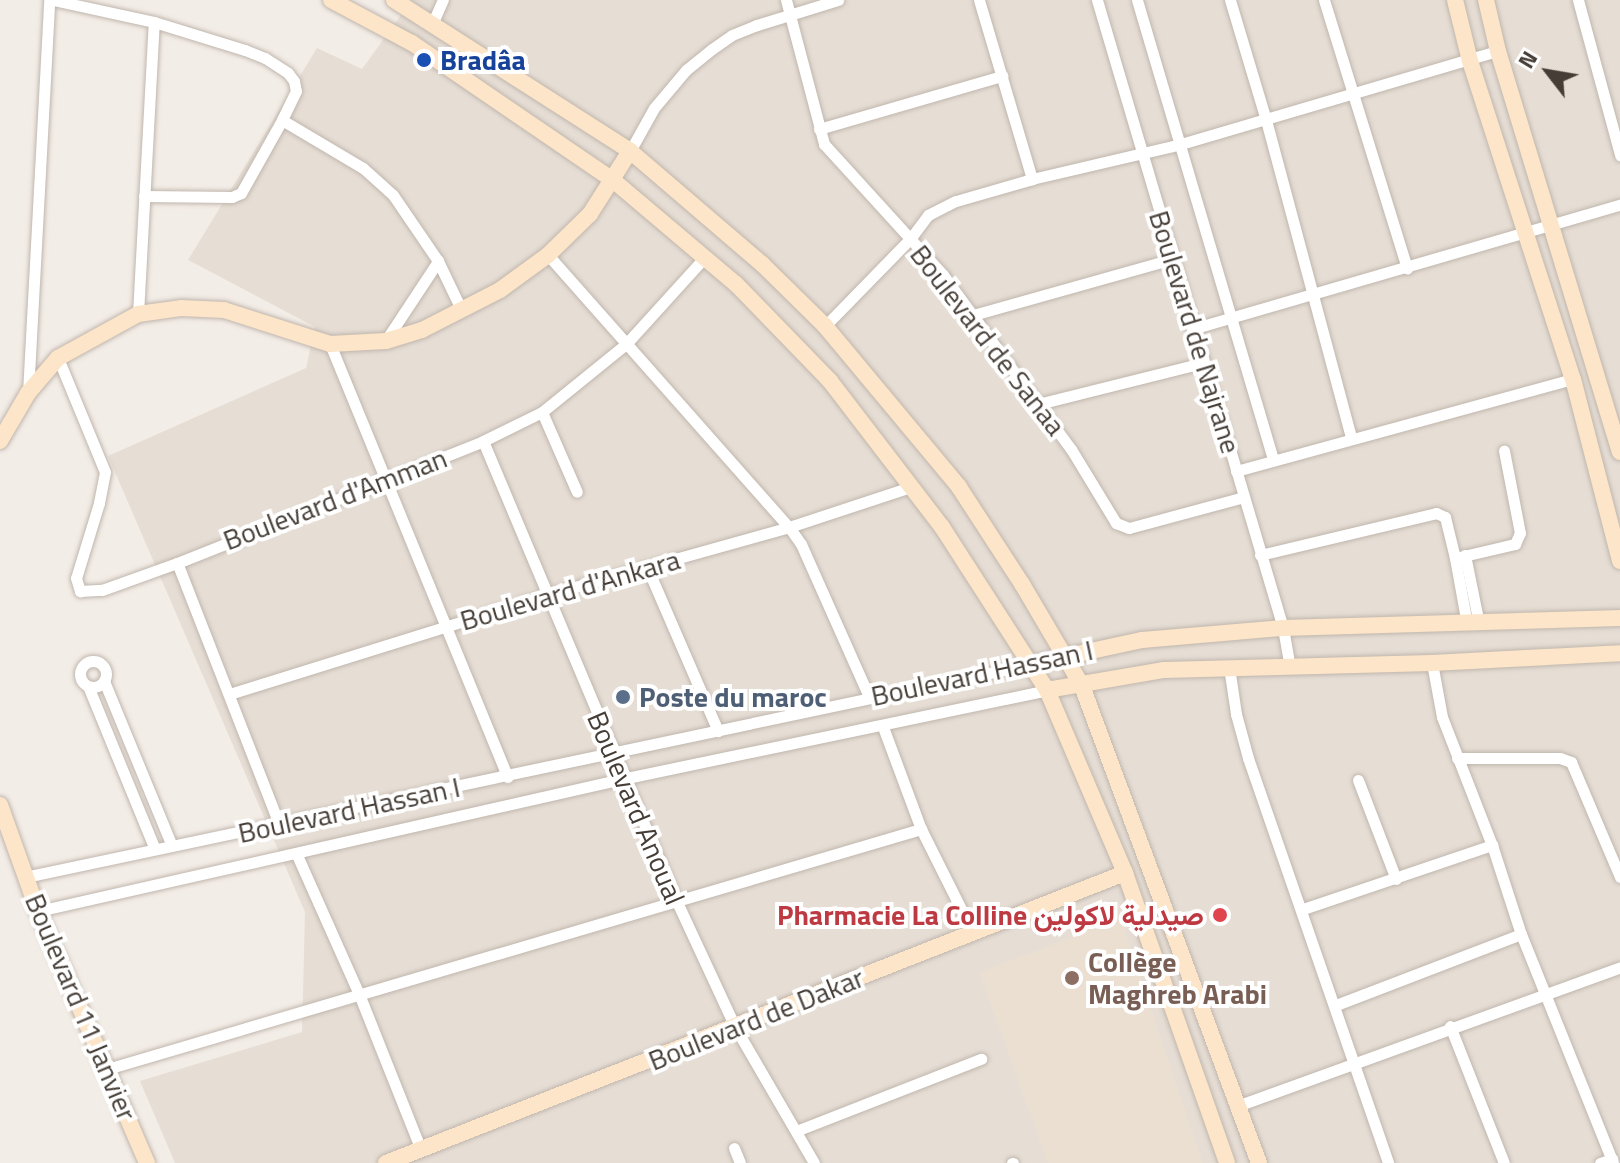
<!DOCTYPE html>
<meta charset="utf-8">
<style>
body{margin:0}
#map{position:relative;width:1620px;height:1163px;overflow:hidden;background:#f3ede7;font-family:"Titillium Web",Vazirmatn,sans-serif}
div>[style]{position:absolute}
.residential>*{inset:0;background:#e6ded5}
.education>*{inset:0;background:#ebdfd2}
.roads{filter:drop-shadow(0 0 2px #c0b6ad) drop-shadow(0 0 2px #c0b6ad)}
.street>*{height:11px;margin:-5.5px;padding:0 5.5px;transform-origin:5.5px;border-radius:5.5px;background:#fff}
.street>.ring{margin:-5.5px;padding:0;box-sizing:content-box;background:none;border:11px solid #fff;border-radius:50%}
.secondary>*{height:16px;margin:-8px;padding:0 8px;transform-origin:8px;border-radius:8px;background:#fce5c8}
.dots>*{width:22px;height:22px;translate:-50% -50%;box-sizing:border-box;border:4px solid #fff;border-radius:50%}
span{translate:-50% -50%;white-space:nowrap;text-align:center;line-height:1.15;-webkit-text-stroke:8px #fff;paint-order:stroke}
.transit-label{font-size:28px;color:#164399;font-weight:700}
.left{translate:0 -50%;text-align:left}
.street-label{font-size:28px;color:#453d36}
.service-label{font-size:28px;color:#4e5e75;font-weight:700}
.health-label{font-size:28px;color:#be3a42;font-weight:700}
.right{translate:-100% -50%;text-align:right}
.education-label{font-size:28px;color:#785e54;font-weight:700}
.north{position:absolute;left:1508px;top:32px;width:80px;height:80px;-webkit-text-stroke:6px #fff;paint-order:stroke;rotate:301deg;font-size:22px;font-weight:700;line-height:32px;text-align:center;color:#453d36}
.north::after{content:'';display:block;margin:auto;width:28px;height:36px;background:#453d36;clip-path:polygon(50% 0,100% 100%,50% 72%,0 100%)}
</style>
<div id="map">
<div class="residential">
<div style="clip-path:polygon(412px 0,1620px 0,1620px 1163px,175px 1163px,140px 1081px,302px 1032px,305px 912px,108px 456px,306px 368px,315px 327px,188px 260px,317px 48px,362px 69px)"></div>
</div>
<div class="education">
<div style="clip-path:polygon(1121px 919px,1203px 1163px,1048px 1163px,979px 972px)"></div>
</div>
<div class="roads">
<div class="street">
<div style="left:53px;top:0;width:103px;rotate:12.3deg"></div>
<div style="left:154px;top:22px;width:95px;rotate:17.1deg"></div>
<div style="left:245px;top:50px;width:22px;rotate:22deg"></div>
<div style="left:265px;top:58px;width:27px;rotate:33deg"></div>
<div style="left:288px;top:73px;width:10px;rotate:53deg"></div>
<div style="left:294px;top:81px;width:10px;rotate:79deg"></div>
<div style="left:296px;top:91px;width:32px;rotate:116deg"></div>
<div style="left:282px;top:120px;width:84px;rotate:119.3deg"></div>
<div style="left:241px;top:193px;width:10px;rotate:156deg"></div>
<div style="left:232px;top:197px;width:88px;rotate:-179.3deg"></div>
<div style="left:786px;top:0;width:149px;rotate:75.2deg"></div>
<div style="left:824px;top:144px;width:177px;rotate:47.7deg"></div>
<div style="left:943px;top:275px;width:216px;rotate:53.7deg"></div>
<div style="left:1071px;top:449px;width:87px;rotate:58.7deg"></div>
<div style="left:1116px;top:523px;width:14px;rotate:21deg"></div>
<div style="left:1129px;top:528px;width:119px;rotate:-15.1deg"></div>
<div style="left:979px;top:0;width:187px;rotate:73.5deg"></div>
<div style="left:1097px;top:0;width:655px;rotate:73.5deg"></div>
<div style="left:1283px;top:628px;width:39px;rotate:80deg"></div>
<div style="left:1137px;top:0;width:479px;rotate:73.5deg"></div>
<div style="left:1230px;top:0;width:125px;rotate:73.3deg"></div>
<div style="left:1266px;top:120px;width:329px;rotate:75deg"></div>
<div style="left:1324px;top:0;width:281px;rotate:72.8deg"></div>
<div style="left:1578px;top:0;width:161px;rotate:74.8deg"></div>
<div style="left:433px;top:22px;width:24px;rotate:-66deg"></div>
<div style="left:282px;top:120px;width:94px;rotate:30.7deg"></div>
<div style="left:363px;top:168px;width:40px;rotate:42deg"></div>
<div style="left:393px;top:195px;width:80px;rotate:55.7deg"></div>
<div style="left:438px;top:261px;width:55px;rotate:64.4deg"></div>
<div style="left:819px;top:129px;width:191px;rotate:-16.2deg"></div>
<div style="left:630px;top:151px;width:49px;rotate:-60.8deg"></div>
<div style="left:654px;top:108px;width:50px;rotate:-49.9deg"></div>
<div style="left:686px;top:70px;width:33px;rotate:-39deg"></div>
<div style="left:712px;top:49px;width:24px;rotate:-35deg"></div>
<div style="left:732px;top:35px;width:27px;rotate:-22deg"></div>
<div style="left:757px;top:25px;width:85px;rotate:-17.2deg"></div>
<div style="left:548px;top:255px;width:363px;rotate:48.5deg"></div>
<div style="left:789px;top:527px;width:21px;rotate:55deg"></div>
<div style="left:801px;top:544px;width:167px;rotate:66deg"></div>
<div style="left:138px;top:314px;width:292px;rotate:-86.9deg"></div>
<div style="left:973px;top:315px;width:207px;rotate:-15.7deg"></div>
<div style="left:825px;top:326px;width:122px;rotate:-45.7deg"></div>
<div style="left:910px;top:239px;width:30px;rotate:-53deg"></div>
<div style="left:928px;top:215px;width:31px;rotate:-27deg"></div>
<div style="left:956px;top:201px;width:79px;rotate:-16.1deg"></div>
<div style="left:1032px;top:179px;width:153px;rotate:-13.2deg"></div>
<div style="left:1181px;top:144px;width:330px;rotate:-16.4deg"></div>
<div style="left:1192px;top:329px;width:446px;rotate:-16.2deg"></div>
<div style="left:386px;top:340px;width:95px;rotate:-56.6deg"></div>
<div style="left:330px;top:344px;width:468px;rotate:67.7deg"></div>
<div style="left:58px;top:358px;width:123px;rotate:67.6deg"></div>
<div style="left:105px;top:472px;width:32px;rotate:101deg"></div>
<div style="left:99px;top:503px;width:78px;rotate:107deg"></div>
<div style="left:76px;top:578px;width:14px;rotate:73deg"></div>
<div style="left:80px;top:591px;width:22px;rotate:-3deg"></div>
<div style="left:102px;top:590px;width:80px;rotate:-19.8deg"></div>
<div style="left:28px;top:393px;width:394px;rotate:-86.9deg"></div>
<div style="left:1038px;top:404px;width:169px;rotate:-14deg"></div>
<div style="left:542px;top:412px;width:87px;rotate:66.4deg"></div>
<div style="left:483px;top:441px;width:500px;rotate:67.18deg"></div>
<div style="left:677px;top:902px;width:138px;rotate:65.1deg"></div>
<div style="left:735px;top:1027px;width:157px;rotate:59.8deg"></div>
<div style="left:1236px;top:471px;width:349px;rotate:-15.3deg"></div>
<div style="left:1260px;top:555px;width:181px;rotate:-13.4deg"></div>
<div style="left:1436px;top:513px;width:10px;rotate:24deg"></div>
<div style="left:1445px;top:517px;width:42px;rotate:76.3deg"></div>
<div style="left:1455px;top:558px;width:62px;rotate:-13.1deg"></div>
<div style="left:1515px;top:544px;width:12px;rotate:-66deg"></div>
<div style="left:1520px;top:533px;width:84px;rotate:-101deg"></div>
<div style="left:1465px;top:555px;width:70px;rotate:78.5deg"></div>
<div style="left:1455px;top:558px;width:67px;rotate:79.7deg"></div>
<div style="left:647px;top:567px;width:179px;rotate:66.6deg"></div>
<div class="ring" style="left:80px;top:661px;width:15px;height:15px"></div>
<div style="left:1432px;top:663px;width:55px;rotate:79.5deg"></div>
<div style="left:1442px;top:717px;width:137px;rotate:68.7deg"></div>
<div style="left:1492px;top:845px;width:94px;rotate:72deg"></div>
<div style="left:1521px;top:934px;width:247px;rotate:68.1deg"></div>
<div style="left:1229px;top:667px;width:48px;rotate:81.5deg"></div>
<div style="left:1236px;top:714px;width:46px;rotate:74.7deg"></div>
<div style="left:1248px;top:758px;width:429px;rotate:70.9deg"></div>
<div style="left:104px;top:681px;width:178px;rotate:67.6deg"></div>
<div style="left:88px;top:686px;width:176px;rotate:67.7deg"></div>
<div style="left:229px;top:694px;width:332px;rotate:-17.3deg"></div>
<div style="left:546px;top:595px;width:252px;rotate:-15.6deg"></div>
<div style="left:789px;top:527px;width:128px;rotate:-18.2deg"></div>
<div style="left:883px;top:727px;width:109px;rotate:69.6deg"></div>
<div style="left:921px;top:829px;width:116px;rotate:63.4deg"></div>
<div style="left:1457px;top:758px;width:103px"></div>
<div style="left:1560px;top:758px;width:12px;rotate:20deg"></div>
<div style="left:1571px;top:762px;width:125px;rotate:66.9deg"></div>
<div style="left:1358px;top:780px;width:106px;rotate:69deg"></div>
<div style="left:279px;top:824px;width:280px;rotate:-111.3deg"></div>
<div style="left:177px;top:563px;width:329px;rotate:-21.7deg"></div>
<div style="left:483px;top:441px;width:66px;rotate:-26.2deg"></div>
<div style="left:542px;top:412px;width:108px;rotate:-39deg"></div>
<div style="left:626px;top:344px;width:118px;rotate:-47.8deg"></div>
<div style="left:297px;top:855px;width:152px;rotate:66deg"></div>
<div style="left:359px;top:994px;width:168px;rotate:68.3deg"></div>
<div style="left:25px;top:877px;width:1028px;rotate:-11.95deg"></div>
<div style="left:1303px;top:909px;width:200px;rotate:-18.7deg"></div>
<div style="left:38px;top:911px;width:599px;rotate:-12.74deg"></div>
<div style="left:622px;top:779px;width:434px;rotate:-11.8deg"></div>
<div style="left:1336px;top:1005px;width:198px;rotate:-21deg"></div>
<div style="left:1450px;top:1026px;width:147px;rotate:68.5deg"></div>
<div style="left:107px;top:1069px;width:849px;rotate:-16.43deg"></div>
<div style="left:1237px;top:1106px;width:407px;rotate:-19.9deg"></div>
<div style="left:796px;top:1131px;width:199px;rotate:-21.3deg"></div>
<div style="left:734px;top:1148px;width:16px;rotate:68deg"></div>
<div style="left:1012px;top:1163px;width:1px"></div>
<div style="left:1600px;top:1163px;width:13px;rotate:-18deg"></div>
</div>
<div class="secondary">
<div style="left:331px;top:0;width:92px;rotate:28deg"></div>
<div style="left:412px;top:43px;width:245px;rotate:34.3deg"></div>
<div style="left:614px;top:181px;width:160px;rotate:40.2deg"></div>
<div style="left:736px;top:284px;width:135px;rotate:45.9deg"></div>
<div style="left:830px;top:381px;width:184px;rotate:52.5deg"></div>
<div style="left:942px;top:527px;width:194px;rotate:57.2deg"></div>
<div style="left:1047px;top:690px;width:199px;rotate:66.9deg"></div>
<div style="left:1125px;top:873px;width:307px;rotate:70.6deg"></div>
<div style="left:394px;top:0;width:280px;rotate:32.6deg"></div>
<div style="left:630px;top:151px;width:174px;rotate:40.6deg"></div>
<div style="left:762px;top:264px;width:88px;rotate:44.5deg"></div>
<div style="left:825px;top:326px;width:209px;rotate:50.2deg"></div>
<div style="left:959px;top:487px;width:116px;rotate:57deg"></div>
<div style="left:1022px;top:584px;width:118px;rotate:59.5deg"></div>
<div style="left:1082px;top:686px;width:509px;rotate:69.64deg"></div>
<div style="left:1455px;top:0;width:63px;rotate:76.2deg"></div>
<div style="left:1470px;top:61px;width:334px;rotate:72.1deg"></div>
<div style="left:1573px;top:379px;width:188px;rotate:75.5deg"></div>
<div style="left:1486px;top:0;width:52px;rotate:76.8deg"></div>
<div style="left:1498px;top:51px;width:419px;rotate:73.1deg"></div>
<div style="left:0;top:441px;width:56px;rotate:-59.7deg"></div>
<div style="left:28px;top:393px;width:46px;rotate:-49.4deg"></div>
<div style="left:58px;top:358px;width:91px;rotate:-28.8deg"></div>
<div style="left:138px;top:314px;width:43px;rotate:-7.9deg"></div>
<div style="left:181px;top:308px;width:43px;rotate:2.7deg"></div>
<div style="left:224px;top:310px;width:111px;rotate:17.8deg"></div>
<div style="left:330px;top:344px;width:56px;rotate:-3.1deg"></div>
<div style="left:386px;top:341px;width:38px;rotate:-17deg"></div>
<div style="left:422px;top:330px;width:88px;rotate:-27.1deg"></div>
<div style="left:500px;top:290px;width:59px;rotate:-36.1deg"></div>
<div style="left:548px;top:255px;width:59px;rotate:-44.3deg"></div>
<div style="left:590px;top:214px;width:75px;rotate:-57.6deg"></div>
<div style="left:1031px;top:664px;width:114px;rotate:-12.2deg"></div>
<div style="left:1142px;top:640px;width:142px;rotate:-4.9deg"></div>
<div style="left:1283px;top:628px;width:337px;rotate:-1.7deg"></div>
<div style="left:1047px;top:690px;width:119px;rotate:-9.7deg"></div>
<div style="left:1164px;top:670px;width:268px;rotate:-1.5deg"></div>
<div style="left:1432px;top:663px;width:188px;rotate:-3deg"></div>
<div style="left:0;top:805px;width:113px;rotate:70.3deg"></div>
<div style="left:38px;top:911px;width:275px;rotate:66.6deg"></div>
<div style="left:386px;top:1163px;width:794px;rotate:-21.43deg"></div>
</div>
</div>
<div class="dots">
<div style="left:424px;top:60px;background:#1a4fb4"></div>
<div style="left:623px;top:697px;background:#5c6f8a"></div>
<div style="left:1220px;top:915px;background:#e0444e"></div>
<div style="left:1072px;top:978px;background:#8d6e63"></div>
</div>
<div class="transit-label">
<span class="left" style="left:440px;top:60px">Bradâa</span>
</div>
<div class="street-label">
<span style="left:1195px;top:332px;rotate:73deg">Boulevard de Najrane</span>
<span style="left:988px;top:340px;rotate:52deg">Boulevard de Sanaa</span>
<span style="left:335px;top:499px;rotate:-21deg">Boulevard d'Amman</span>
<span style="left:570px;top:590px;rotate:-16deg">Boulevard d'Ankara</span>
<span style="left:982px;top:673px;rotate:-12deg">Boulevard Hassan I</span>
<span style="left:636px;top:808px;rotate:67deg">Boulevard Anoual</span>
<span style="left:349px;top:810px;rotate:-12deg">Boulevard Hassan I</span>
<span style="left:81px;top:1007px;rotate:67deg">Boulevard 11 Janvier</span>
<span style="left:756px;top:1019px;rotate:-22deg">Boulevard de Dakar</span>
</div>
<div class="service-label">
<span class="left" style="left:639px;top:697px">Poste du maroc</span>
</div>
<div class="health-label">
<span class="right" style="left:1204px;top:915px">Pharmacie La Colline صيدلية لاكولين</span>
</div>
<div class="education-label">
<span class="left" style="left:1088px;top:978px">Collège<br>Maghreb Arabi</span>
</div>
<div class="north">N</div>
</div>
